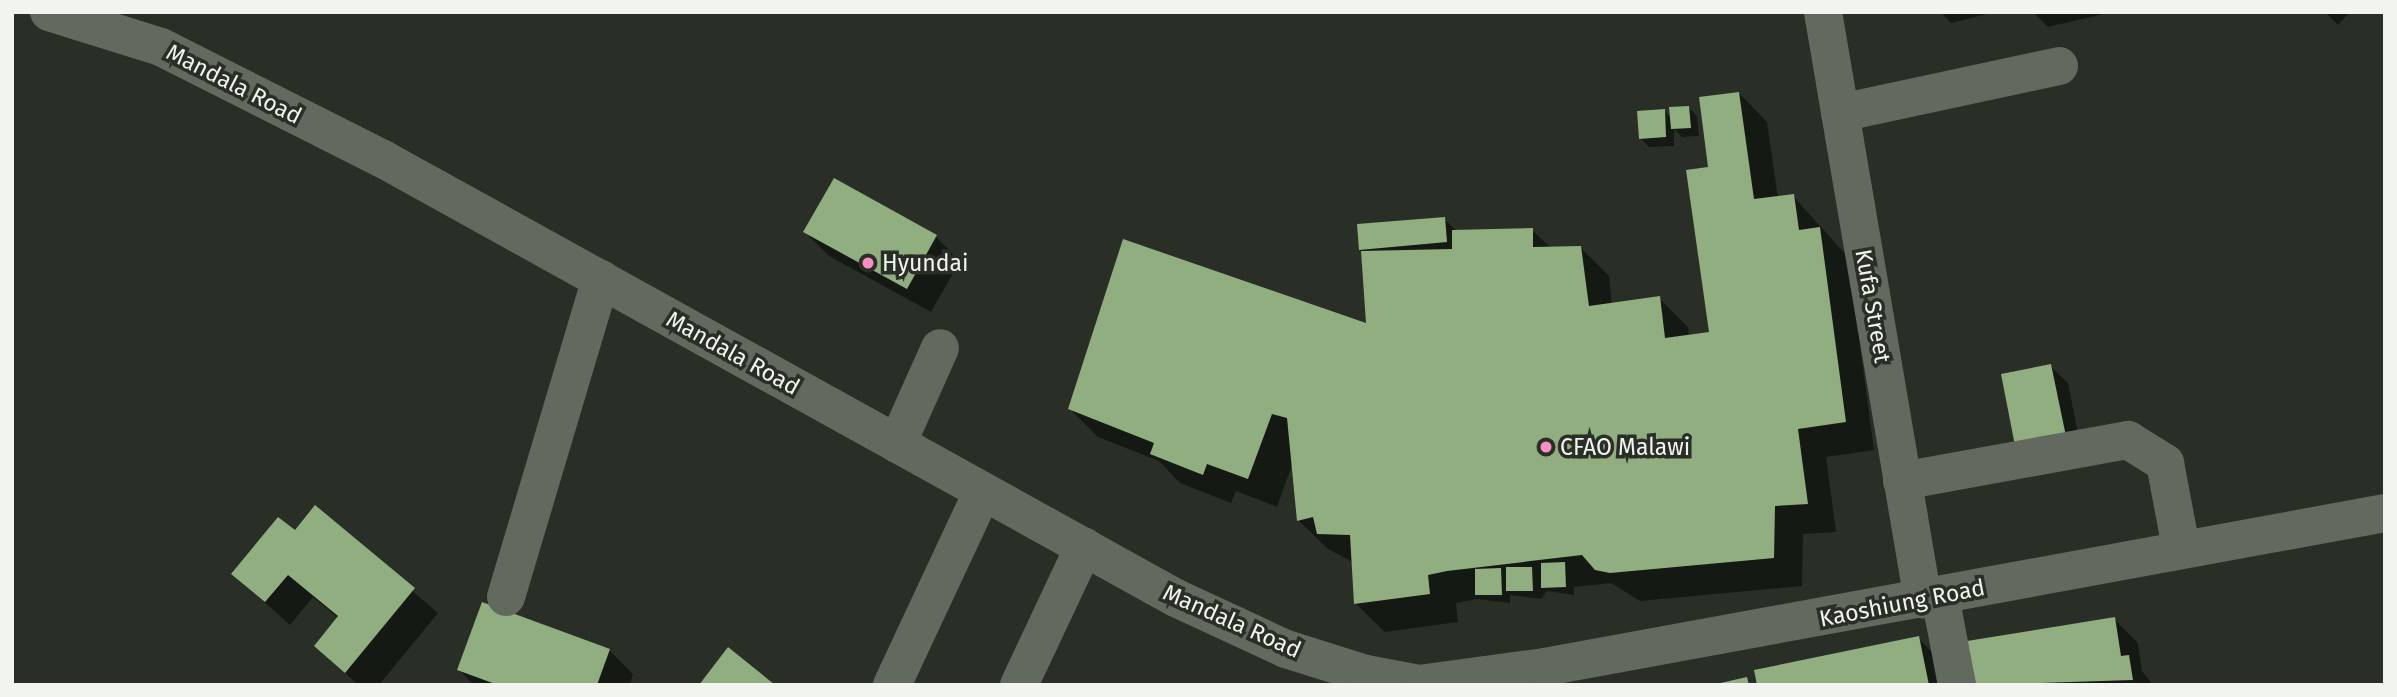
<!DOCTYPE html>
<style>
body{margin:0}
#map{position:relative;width:2397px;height:697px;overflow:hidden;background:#292f26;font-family:"Fira Sans",sans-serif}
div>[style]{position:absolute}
.shadow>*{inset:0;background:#0007}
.building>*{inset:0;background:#91ae80}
.minor>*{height:38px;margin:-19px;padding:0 19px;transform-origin:19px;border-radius:19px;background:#62695f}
.dots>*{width:19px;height:19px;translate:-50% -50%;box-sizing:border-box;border:4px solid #292f26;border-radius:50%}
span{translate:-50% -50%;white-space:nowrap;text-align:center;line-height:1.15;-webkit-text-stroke:7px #292f26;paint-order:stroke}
.street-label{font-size:23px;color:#f1f4ef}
.poi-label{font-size:23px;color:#f1f4ef}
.left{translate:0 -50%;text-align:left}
.frame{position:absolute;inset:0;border:14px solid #f1f4ef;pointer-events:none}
</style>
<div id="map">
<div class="shadow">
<div style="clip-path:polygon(1940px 12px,1995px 12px,1951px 23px)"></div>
<div style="clip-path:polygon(2033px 12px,2112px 12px,2048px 27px)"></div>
<div style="clip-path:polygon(2325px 12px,2350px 12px,2338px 25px)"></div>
<div style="clip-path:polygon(1739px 93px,1767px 122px,1778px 198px,1793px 196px,1848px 257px,1874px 450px,1826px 457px,1836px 532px,1803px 534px,1802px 586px,1640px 601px,1611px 583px,1574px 587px,1574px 595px,1547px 591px,1541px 599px,1510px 595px,1510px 603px,1476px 599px,1456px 603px,1458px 622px,1385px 632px,1356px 604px,1353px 562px,1328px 549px,1299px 521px,1293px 462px,1277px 507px,1236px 491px,1231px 503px,1180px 483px,1159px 461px,1098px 437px,1070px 409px,1368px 326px,1361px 249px,1444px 219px,1457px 231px,1532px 230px,1551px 248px,1580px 247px,1609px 276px,1612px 305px,1659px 298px,1688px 327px,1689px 337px,1711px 334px,1710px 169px)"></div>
<div style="clip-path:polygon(1688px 107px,1697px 116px,1699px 136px,1682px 137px,1674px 129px,1674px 146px,1649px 147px,1640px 138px,1664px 111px,1672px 119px)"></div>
<div style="clip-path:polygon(805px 232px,936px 237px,960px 261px,931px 312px,829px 256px)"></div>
<div style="clip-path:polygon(2050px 366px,2068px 383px,2084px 463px,2019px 456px)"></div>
<div style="clip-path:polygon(315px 508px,438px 613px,379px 685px,358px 685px,316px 646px,338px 618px,313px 597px,290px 625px,233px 574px,295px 532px)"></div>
<div style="clip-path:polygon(2114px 619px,2138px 643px,2142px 671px,2153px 685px,1975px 685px)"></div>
<div style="clip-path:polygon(1918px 638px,1936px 656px,1942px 685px,1759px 685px)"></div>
<div style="clip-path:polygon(609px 650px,633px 674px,630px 685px,474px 685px,459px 670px)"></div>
</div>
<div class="building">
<div style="clip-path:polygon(1739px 92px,1754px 199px,1794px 194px,1799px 230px,1820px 227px,1846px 422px,1798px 429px,1808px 504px,1775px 506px,1774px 558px,1610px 573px,1595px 570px,1582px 555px,1447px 571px,1428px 575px,1430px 594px,1354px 604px,1350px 535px,1317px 534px,1313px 517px,1297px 521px,1287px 418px,1272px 414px,1248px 479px,1207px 464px,1203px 475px,1150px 454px,1154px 443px,1068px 409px,1123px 239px,1366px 323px,1361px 251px,1452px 249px,1452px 230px,1533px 228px,1533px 247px,1581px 246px,1589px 306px,1660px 296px,1665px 338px,1709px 332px,1686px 170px,1708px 167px,1699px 97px)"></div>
<div style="clip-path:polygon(1689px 106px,1691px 128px,1671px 129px,1669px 107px)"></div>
<div style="clip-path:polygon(1665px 109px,1666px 137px,1639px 139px,1637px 111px)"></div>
<div style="clip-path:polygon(834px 178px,937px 235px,907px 289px,803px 232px)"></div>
<div style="clip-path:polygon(1445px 217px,1447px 242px,1359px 250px,1357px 224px)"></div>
<div style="clip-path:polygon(2051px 364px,2068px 446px,2017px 456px,2001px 374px)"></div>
<div style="clip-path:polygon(315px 505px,415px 588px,345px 673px,314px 646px,338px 616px,288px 575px,265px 602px,231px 574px,278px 517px,295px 530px)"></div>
<div style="clip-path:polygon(1565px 562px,1566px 587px,1541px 588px,1541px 563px)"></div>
<div style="clip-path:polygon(1506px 567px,1532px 567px,1533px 591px,1506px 591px)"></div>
<div style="clip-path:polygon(1501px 568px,1502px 595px,1475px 595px,1475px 569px)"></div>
<div style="clip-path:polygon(482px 602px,610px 649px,597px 685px,498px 685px,457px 670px)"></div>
<div style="clip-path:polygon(2115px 617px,2121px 656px,2129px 655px,2133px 680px,1974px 685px,1967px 641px)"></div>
<div style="clip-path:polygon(1919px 636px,1929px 685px,1757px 685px,1754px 670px)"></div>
<div style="clip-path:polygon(728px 647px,775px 685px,699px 685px)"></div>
<div style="clip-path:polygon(1747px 677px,1749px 685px,1716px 685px,1716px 684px)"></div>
</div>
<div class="minor">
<div style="left:49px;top:12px;width:117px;rotate:17.4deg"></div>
<div style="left:161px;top:47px;width:249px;rotate:26.8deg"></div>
<div style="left:383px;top:159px;width:906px;rotate:28.97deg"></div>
<div style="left:1176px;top:598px;width:121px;rotate:24.9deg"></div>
<div style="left:1286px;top:649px;width:84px;rotate:17.4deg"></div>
<div style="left:1366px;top:674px;width:54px;rotate:10.7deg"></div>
<div style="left:1419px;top:684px;width:127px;rotate:-7.7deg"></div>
<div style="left:1545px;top:667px;width:854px;rotate:-10.39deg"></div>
<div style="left:1823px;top:12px;width:596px;rotate:80.35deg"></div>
<div style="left:1840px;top:113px;width:224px;rotate:-12.1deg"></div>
<div style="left:897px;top:444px;width:105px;rotate:-65.9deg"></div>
<div style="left:1902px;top:481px;width:230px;rotate:-10.3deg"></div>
<div style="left:2128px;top:440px;width:44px;rotate:31.9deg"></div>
<div style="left:2165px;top:463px;width:86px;rotate:79.3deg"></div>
<div style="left:1940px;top:596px;width:91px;rotate:79.2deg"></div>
<div style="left:506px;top:597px;width:332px;rotate:-73.4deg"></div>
<div style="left:892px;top:685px;width:214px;rotate:-64.9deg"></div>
<div style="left:1019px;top:685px;width:153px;rotate:-64.8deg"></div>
</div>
<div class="dots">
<div style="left:868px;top:263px;background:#fb8fc4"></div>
<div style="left:1546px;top:447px;background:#fb8fc4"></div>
</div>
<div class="street-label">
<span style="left:234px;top:84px;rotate:27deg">Mandala Road</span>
<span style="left:1873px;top:306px;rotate:80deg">Kufa Street</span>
<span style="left:733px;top:353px;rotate:29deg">Mandala Road</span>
<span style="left:1902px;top:603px;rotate:-11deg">Kaoshiung Road</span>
<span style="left:1232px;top:621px;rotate:24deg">Mandala Road</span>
</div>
<div class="poi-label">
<span class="left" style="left:882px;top:263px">Hyundai</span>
<span class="left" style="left:1560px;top:447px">CFAO Malawi</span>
</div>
<div class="frame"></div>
</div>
